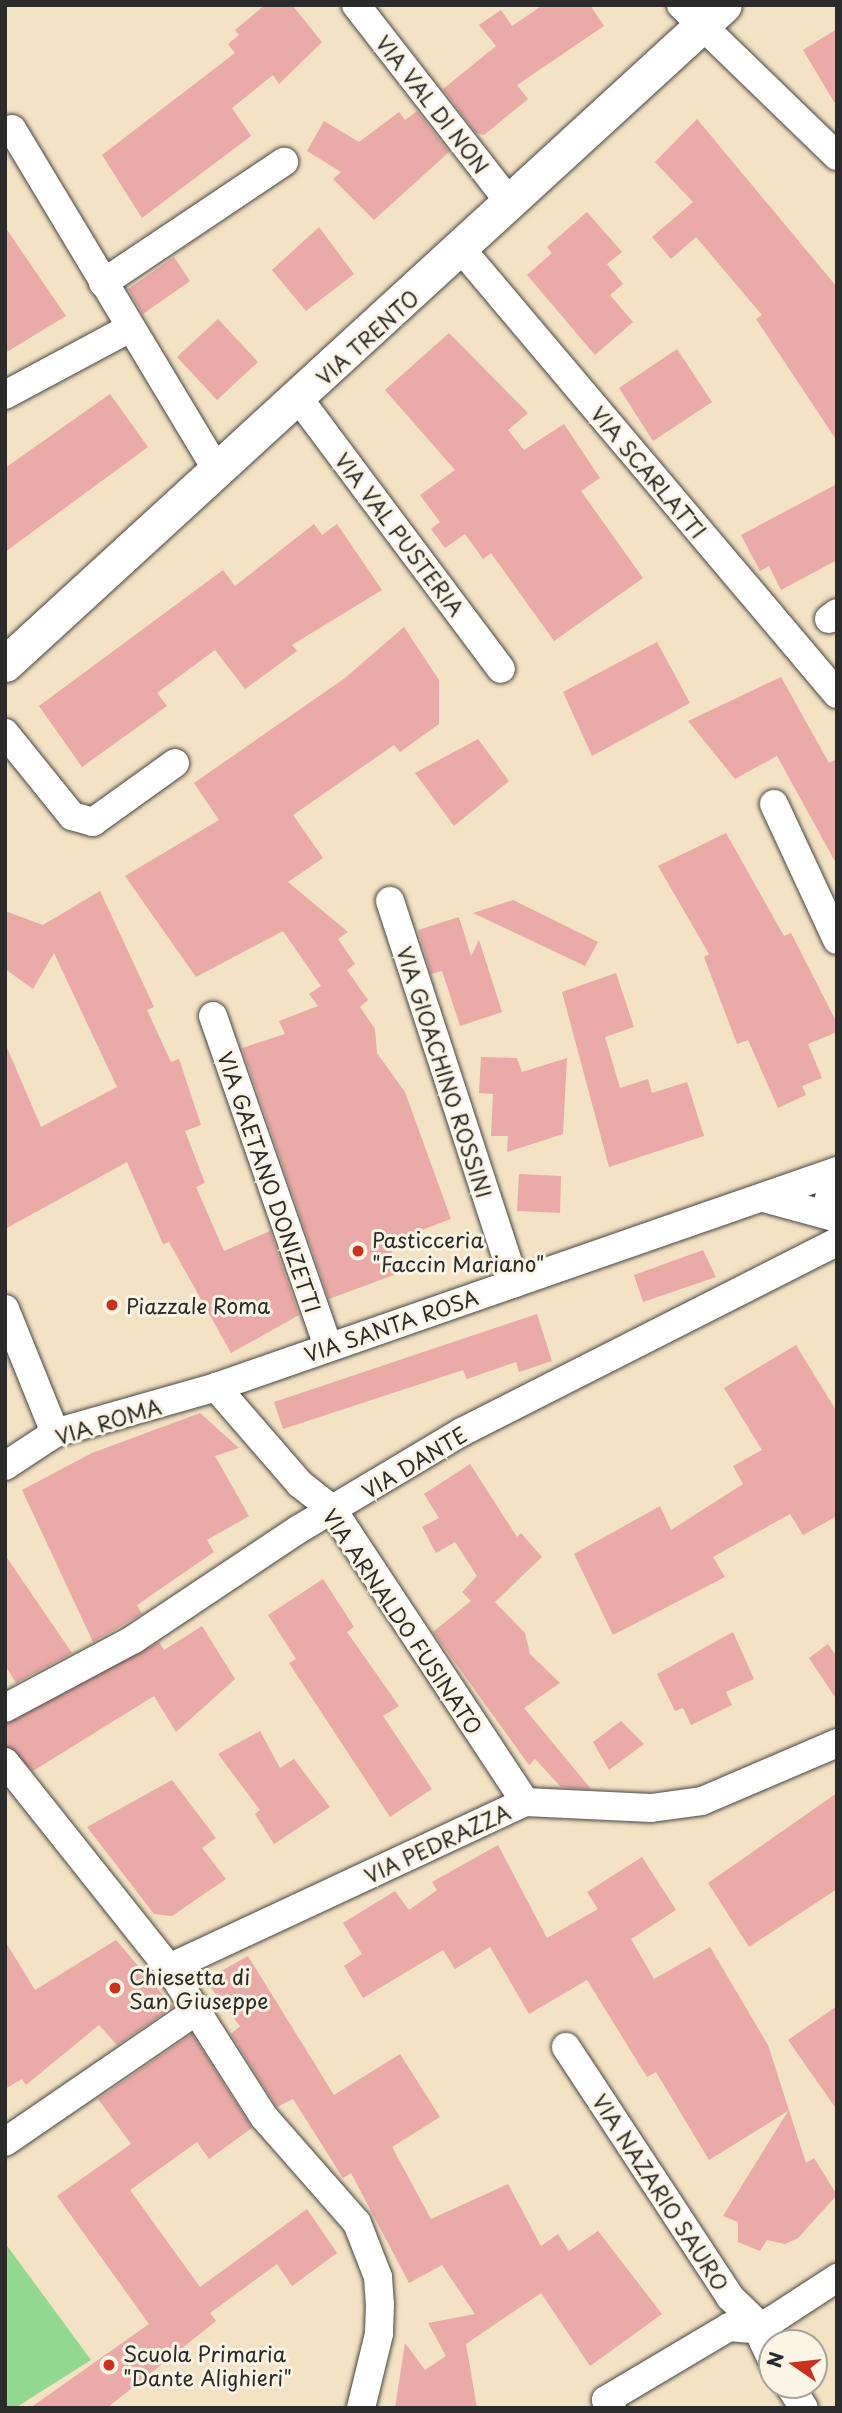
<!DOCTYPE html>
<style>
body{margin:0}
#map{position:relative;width:842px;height:2413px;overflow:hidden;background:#f3e2c4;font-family:"Playpen Sans",sans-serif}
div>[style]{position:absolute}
.green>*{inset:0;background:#93d890}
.building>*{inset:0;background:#eaaaa7}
.roads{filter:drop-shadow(0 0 2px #494642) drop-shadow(0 0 2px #494642)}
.minor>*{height:28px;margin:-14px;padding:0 14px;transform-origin:14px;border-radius:14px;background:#fff}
.tertiary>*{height:35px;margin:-17.5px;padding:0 17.5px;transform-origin:17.5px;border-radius:17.5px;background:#fff}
.dots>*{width:19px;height:19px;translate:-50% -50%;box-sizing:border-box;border:4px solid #fcf5e5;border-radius:50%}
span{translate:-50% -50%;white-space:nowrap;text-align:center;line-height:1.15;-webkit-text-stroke:6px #fcf5e5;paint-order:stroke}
.street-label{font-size:21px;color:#2b2b2b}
.poi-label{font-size:21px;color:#2b2b2b}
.left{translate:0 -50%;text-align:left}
.frame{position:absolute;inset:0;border:7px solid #2b2b2b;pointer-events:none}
.north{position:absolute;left:758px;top:2329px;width:70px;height:70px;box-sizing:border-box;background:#fcf5e5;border:2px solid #a8a49b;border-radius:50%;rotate:284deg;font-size:19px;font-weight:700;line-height:28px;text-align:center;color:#2b2b2b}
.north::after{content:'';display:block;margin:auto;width:24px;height:32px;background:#c8321e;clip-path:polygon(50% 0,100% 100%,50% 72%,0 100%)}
</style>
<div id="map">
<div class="green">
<div style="clip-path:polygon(5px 2243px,91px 2360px,15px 2408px,5px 2408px)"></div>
</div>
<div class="building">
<div style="clip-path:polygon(265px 5px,292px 5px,322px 42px,279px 84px,273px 75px,232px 108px,251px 136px,142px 218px,102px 155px,235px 53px,228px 44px,239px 35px,235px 30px)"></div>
<div style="clip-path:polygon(543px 5px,590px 5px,604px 26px,517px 85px,528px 99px,484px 135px,476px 133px,443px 89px,496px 46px,479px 25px,501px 10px,512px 26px)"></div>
<div style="clip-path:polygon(837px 29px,837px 107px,803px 50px)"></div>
<div style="clip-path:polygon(417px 111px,449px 152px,374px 220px,333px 179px,341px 172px,307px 151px,324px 121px,359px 142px,399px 112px,405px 120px)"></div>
<div style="clip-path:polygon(697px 119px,837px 287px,837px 441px,756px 319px,762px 315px,696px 237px,671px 259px,652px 237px,693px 202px,655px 162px)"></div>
<div style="clip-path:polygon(587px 212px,622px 252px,607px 264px,623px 284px,610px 295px,633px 322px,595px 355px,527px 275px,552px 253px,547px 247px)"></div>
<div style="clip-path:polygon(5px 227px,66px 316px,5px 353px)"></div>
<div style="clip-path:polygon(319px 227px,354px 274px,306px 311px,272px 270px)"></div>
<div style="clip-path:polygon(174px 257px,190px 281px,143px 314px,128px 289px)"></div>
<div style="clip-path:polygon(218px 319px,258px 362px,217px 400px,177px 357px)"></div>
<div style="clip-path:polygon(449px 333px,528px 413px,508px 430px,524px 450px,564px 424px,600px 478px,581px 491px,643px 578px,554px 641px,491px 553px,483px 559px,465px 534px,445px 548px,431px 529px,440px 522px,420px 495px,455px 470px,385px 390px)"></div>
<div style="clip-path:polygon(677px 349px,712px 402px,653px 441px,619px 388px)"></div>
<div style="clip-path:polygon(110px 394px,148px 447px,5px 552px,5px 468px)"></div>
<div style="clip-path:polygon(837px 484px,837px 560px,781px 590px,769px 566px,760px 571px,741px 535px)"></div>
<div style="clip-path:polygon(314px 524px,322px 535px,337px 524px,382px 590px,292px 645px,297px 651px,245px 689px,215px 650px,157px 693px,167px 706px,82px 767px,39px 706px,223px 570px,235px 586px)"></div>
<div style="clip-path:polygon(404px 627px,439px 680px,439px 724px,400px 752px,394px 745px,293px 815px,323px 858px,288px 882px,348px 932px,338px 939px,355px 964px,347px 970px,368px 1000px,360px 1007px,375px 1029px,377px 1053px,405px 1092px,451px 1219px,411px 1234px,414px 1243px,391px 1251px,402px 1272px,329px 1299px,242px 1048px,285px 1034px,279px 1021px,318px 1006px,309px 994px,321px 986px,283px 931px,196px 977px,125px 876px,219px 820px,194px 783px,345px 678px)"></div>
<div style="clip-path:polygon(657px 642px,690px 703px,592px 756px,563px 692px)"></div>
<div style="clip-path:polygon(781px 677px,829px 763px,837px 759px,837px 865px,777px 756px,735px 779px,688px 721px)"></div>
<div style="clip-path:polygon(478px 739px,509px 781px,454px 826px,415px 773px)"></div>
<div style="clip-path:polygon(726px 833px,784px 936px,791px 933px,837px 1023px,837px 1032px,808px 1044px,822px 1078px,802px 1086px,806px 1095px,778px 1108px,748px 1040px,737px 1044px,704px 957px,709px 954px,658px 866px)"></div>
<div style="clip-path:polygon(100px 891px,154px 1007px,147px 1010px,171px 1062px,179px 1059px,201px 1125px,185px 1131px,205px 1183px,196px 1187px,224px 1251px,270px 1231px,299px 1315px,231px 1353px,169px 1242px,163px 1244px,127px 1162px,5px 1229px,5px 1043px,41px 1127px,117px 1087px,54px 953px,33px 989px,5px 969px,5px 911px,43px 925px)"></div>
<div style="clip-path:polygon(513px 900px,598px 942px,585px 966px,473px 913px)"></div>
<div style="clip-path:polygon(459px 917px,471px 956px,479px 940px,502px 1012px,460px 1026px,442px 971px,431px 974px,418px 930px)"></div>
<div style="clip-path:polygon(616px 973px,634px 1027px,605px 1037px,620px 1088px,648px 1079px,652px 1093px,687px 1082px,704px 1136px,609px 1167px,562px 992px)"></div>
<div style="clip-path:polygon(481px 1057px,517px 1058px,522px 1072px,567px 1058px,563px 1134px,507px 1152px,508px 1136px,491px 1136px,493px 1094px,479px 1093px)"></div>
<div style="clip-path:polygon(519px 1174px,561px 1176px,560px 1213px,517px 1211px)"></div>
<div style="clip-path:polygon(703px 1250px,716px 1277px,643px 1302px,634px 1275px)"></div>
<div style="clip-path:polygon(537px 1314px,552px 1361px,519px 1372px,516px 1362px,467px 1379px,463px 1370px,283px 1429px,274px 1402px)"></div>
<div style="clip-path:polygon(796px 1345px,837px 1412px,837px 1516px,803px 1535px,790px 1514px,713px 1557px,725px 1577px,613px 1635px,574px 1554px,660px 1506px,671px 1530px,743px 1484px,733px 1466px,762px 1450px,724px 1388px)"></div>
<div style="clip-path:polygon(200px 1413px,239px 1448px,215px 1456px,249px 1516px,207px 1540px,214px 1552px,137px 1605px,142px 1614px,93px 1642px,22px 1490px,92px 1453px)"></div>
<div style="clip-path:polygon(470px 1464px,517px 1537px,521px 1533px,542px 1557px,495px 1602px,525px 1633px,530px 1654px,560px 1683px,524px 1708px,591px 1789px,561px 1787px,535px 1759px,529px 1765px,433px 1632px,471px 1601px,462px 1592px,477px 1576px,455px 1542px,436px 1553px,422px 1527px,439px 1518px,424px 1494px)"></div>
<div style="clip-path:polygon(5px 1555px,72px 1653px,16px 1683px,5px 1665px)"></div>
<div style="clip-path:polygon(323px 1579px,354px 1627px,347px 1632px,399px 1706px,383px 1716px,432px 1789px,390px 1817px,289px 1663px,296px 1659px,268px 1615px)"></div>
<div style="clip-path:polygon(202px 1626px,235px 1679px,176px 1732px,154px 1696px,33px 1771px,5px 1746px,6px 1724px,159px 1642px,164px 1650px)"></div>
<div style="clip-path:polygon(733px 1632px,754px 1679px,726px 1692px,732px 1705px,691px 1725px,683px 1708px,675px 1711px,657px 1674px)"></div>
<div style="clip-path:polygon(828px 1644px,837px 1657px,837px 1700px,809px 1658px)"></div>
<div style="clip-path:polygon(621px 1721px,644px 1744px,609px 1770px,593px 1742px)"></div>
<div style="clip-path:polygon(260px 1731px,280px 1768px,294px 1759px,330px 1807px,274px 1844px,255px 1814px,260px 1810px,218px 1754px)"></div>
<div style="clip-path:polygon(172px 1780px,216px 1838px,202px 1848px,226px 1879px,172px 1916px,154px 1914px,87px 1827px)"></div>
<div style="clip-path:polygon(837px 1793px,837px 1889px,749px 1947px,708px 1883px)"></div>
<div style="clip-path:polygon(498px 1845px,547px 1938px,598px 1909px,587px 1892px,642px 1857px,676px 1910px,631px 1939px,654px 1979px,710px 1947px,768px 2045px,806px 2163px,814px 2158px,837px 2195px,798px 2238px,785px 2244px,767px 2240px,760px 2251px,738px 2242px,738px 2222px,723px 2216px,788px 2111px,709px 2160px,656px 2072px,647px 2077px,587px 1980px,529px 2014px,490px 1947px,455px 1969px,443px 1950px,363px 1998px,344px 1966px,362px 1954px,343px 1923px,395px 1891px,409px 1910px,437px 1890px,432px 1882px)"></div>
<div style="clip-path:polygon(116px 1940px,173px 2007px,117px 2045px,99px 2025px,26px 2085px,22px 2079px,5px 2089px,5px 1941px,35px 1990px)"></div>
<div style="clip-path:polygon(248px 1956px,334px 2095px,400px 2054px,440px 2117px,392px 2147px,431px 2219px,508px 2184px,541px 2246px,558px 2234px,569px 2251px,598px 2231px,662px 2314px,590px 2366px,541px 2293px,466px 2344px,477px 2408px,395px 2408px,405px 2343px,425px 2370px,446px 2356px,428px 2323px,475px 2314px,442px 2265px,409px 2283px,351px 2173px,343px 2178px,293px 2099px,277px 2107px,231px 2034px,240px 2026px,205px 1980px)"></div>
<div style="clip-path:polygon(837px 2006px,837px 2110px,788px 2040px)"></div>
<div style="clip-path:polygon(192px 2034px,252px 2128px,209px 2159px,197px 2142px,130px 2190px,200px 2287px,307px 2209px,337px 2253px,292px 2286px,277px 2264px,210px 2313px,216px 2321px,107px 2408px,30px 2408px,149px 2324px,57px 2196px,131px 2144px,98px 2099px)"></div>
</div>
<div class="roads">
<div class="minor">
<div style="left:356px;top:5px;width:251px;rotate:52.1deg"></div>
<div style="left:681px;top:5px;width:217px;rotate:44.1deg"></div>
<div style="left:12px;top:129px;width:401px;rotate:59deg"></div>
<div style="left:462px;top:250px;width:581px;rotate:49.82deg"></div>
<div style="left:103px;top:283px;width:218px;rotate:-33.8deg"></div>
<div style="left:5px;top:395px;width:140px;rotate:-28.2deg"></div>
<div style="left:299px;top:399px;width:337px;rotate:53.2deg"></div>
<div style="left:829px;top:619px;width:10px;rotate:-37deg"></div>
<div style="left:5px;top:733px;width:107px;rotate:51.1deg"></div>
<div style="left:72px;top:816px;width:22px;rotate:16deg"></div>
<div style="left:93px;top:822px;width:101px;rotate:-35.7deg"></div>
<div style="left:774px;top:804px;width:150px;rotate:65.1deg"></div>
<div style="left:390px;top:901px;width:402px;rotate:71.9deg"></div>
<div style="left:213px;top:1016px;width:350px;rotate:70.8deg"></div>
<div style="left:767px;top:1199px;width:73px;rotate:15.2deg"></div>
<div style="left:5px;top:1309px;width:134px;rotate:68deg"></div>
<div style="left:216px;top:1387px;width:128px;rotate:49.1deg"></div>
<div style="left:300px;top:1484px;width:41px;rotate:38deg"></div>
<div style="left:332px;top:1509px;width:351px;rotate:56.6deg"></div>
<div style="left:5px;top:1466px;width:60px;rotate:-33.4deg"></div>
<div style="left:55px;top:1433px;width:167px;rotate:-15.9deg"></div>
<div style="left:216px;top:1387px;width:657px;rotate:-19.18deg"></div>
<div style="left:5px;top:1708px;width:146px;rotate:-28.1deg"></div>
<div style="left:134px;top:1639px;width:198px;rotate:-33.7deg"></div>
<div style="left:299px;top:1529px;width:190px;rotate:-30.8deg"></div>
<div style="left:462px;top:1432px;width:420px;rotate:-26.9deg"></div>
<div style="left:5px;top:1762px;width:263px;rotate:51.5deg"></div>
<div style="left:169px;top:1968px;width:177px;rotate:57.5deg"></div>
<div style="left:264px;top:2117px;width:141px;rotate:48.7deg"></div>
<div style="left:357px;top:2223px;width:58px;rotate:68.7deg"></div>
<div style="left:378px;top:2277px;width:27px;rotate:86deg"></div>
<div style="left:380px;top:2304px;width:30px;rotate:92deg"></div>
<div style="left:379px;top:2334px;width:76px;rotate:103.7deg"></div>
<div style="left:169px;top:1968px;width:393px;rotate:-25deg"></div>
<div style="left:525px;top:1802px;width:126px;rotate:2.7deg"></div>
<div style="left:651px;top:1808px;width:51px;rotate:-7.8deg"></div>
<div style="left:702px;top:1801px;width:147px;rotate:-23.2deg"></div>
<div style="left:566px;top:2047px;width:299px;rotate:56.7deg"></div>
<div style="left:730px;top:2297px;width:47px;rotate:44.1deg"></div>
<div style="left:5px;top:2142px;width:230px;rotate:-34.4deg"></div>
<div style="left:772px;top:2360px;width:21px;rotate:-115deg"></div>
<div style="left:763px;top:2341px;width:22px;rotate:-68deg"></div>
<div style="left:771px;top:2321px;width:79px;rotate:-33.1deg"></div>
<div style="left:789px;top:2385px;width:27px;rotate:57deg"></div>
<div style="left:612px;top:2408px;width:10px;rotate:-127deg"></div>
<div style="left:606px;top:2400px;width:143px;rotate:-30.7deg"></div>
<div style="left:729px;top:2327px;width:35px;rotate:5deg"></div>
</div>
<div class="tertiary">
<div style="left:5px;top:664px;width:975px;rotate:-42.51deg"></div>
<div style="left:837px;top:1177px;width:23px;rotate:103deg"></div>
<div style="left:832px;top:1199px;width:15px;rotate:70deg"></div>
</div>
</div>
<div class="dots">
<div style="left:358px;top:1251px;background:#c8321e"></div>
<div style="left:112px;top:1305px;background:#c8321e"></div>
<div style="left:115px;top:1988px;background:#c8321e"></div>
<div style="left:109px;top:2365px;background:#c8321e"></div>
</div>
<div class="street-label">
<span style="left:433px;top:104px;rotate:52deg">VIA VAL DI NON</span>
<span style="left:367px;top:337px;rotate:-42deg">VIA TRENTO</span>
<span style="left:649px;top:472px;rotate:50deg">VIA SCARLATTI</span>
<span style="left:400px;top:534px;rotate:53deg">VIA VAL PUSTERIA</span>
<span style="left:445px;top:1072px;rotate:72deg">VIA GIOACHINO ROSSINI</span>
<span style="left:270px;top:1182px;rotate:71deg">VIA GAETANO DONIZETTI</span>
<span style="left:391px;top:1325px;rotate:-19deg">VIA SANTA ROSA</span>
<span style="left:108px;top:1421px;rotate:-17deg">VIA ROMA</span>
<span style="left:414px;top:1462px;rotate:-31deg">VIA DANTE</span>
<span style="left:403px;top:1621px;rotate:56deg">VIA ARNALDO FUSINATO</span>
<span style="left:437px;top:1843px;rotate:-25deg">VIA PEDRAZZA</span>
<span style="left:661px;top:2192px;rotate:57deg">VIA NAZARIO SAURO</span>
</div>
<div class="poi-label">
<span class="left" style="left:372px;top:1251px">Pasticceria<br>"Faccin Mariano"</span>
<span class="left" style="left:126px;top:1305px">Piazzale Roma</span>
<span class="left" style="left:129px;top:1988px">Chiesetta di<br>San Giuseppe</span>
<span class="left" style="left:123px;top:2365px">Scuola Primaria<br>"Dante Alighieri"</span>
</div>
<div class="frame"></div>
<div class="north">N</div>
</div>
